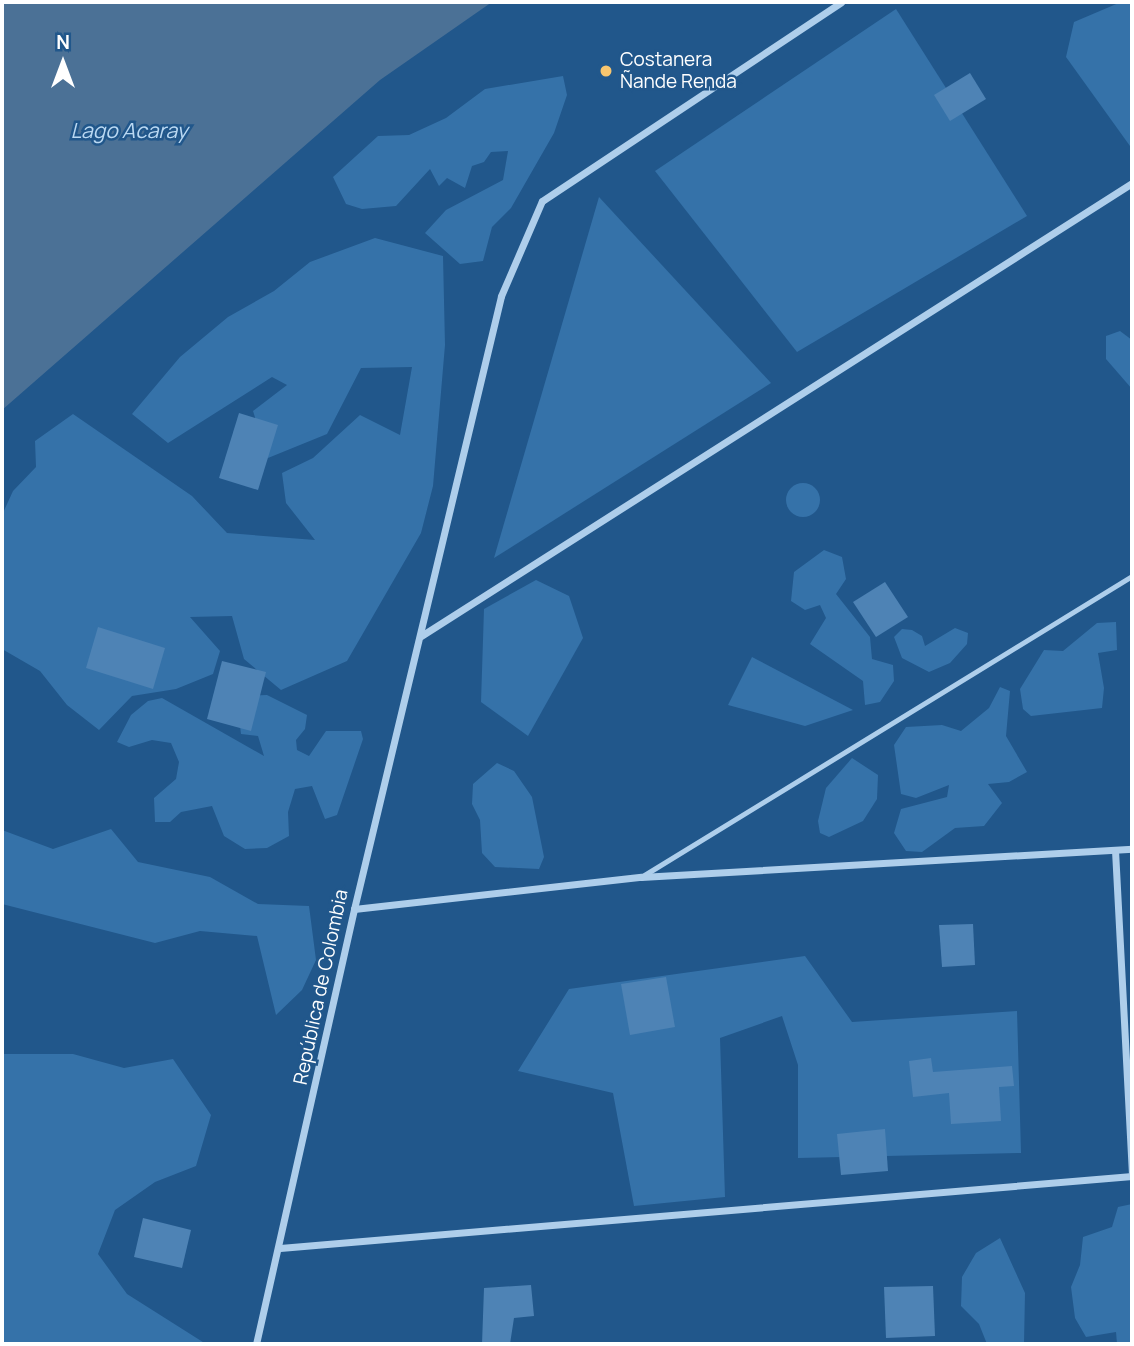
<!DOCTYPE html>
<meta charset="utf-8">
<style>
body{margin:0}
#map{position:relative;width:1134px;height:1346px;overflow:hidden;background:#21578b;font-family:Manrope,sans-serif}
div>[style]{position:absolute}
.green>*{inset:0;background:#3572a9}
.round{border-radius:50%}
.water>*{inset:0;background:#4b7196}
.building>*{inset:0;background:#4e83b5}
.lane>*{height:5px;margin:-2.5px;padding:0 2.5px;transform-origin:2.5px;border-radius:2.5px;background:#aeceeb}
.street>*{height:7px;margin:-3.5px;padding:0 3.5px;transform-origin:3.5px;border-radius:3.5px;background:#aeceeb}
.dots>*{width:19px;height:19px;translate:-50% -50%;box-sizing:border-box;border:4px solid #21578b;border-radius:50%}
span{translate:-50% -50%;white-space:nowrap;text-align:center;line-height:1.15;-webkit-text-stroke:5px #21578b;paint-order:stroke}
.poi-label{font-size:19px;color:#fff}
.left{translate:0 -50%;text-align:left}
.street-label{font-size:19px;color:#fff}
.water-label{font-size:21px;color:#bad8f2;font-style:italic}
.frame{position:absolute;inset:0;border:4px solid #fff;pointer-events:none}
.north{position:absolute;left:28px;top:28px;width:70px;height:70px;-webkit-text-stroke:5px #21578b;paint-order:stroke;rotate:0deg;font-size:19px;font-weight:700;line-height:28px;text-align:center;color:#fff}
.north::after{content:'';display:block;margin:auto;width:24px;height:32px;background:#fff;clip-path:polygon(50% 0,100% 100%,50% 72%,0 100%)}
</style>
<div id="map">
<div class="green">
<div style="clip-path:polygon(1121px 2px,1132px 2px,1130px 146px,1066px 57px,1074px 22px)"></div>
<div style="clip-path:polygon(896px 9px,1027px 216px,797px 352px,655px 171px)"></div>
<div style="clip-path:polygon(563px 76px,567px 95px,554px 133px,511px 208px,492px 227px,483px 261px,460px 264px,425px 233px,446px 210px,503px 180px,508px 151px,491px 152px,484px 162px,472px 166px,465px 188px,447px 178px,439px 186px,430px 169px,396px 206px,362px 209px,346px 204px,333px 177px,378px 136px,409px 135px,446px 118px,485px 89px)"></div>
<div style="clip-path:polygon(599px 197px,771px 383px,494px 558px)"></div>
<div style="clip-path:polygon(375px 238px,443px 256px,445px 345px,433px 486px,421px 533px,347px 661px,281px 690px,244px 659px,232px 616px,190px 617px,220px 651px,213px 674px,176px 689px,132px 696px,99px 730px,67px 705px,40px 671px,2px 649px,2px 515px,13px 491px,36px 467px,35px 441px,73px 414px,192px 496px,227px 533px,315px 540px,286px 503px,282px 473px,313px 458px,360px 415px,400px 435px,412px 367px,361px 368px,327px 434px,268px 458px,253px 411px,287px 385px,272px 377px,168px 443px,132px 414px,180px 357px,228px 317px,274px 291px,310px 262px)"></div>
<div style="clip-path:polygon(1120px 331px,1132px 340px,1132px 389px,1106px 359px,1106px 336px)"></div>
<div class="round" style="left:786px;top:483px;width:34px;height:34px"></div>
<div style="clip-path:polygon(824px 550px,842px 557px,846px 579px,836px 594px,870px 637px,872px 659px,893px 665px,894px 681px,880px 702px,865px 705px,863px 681px,810px 644px,826px 618px,820px 605px,805px 610px,791px 601px,794px 572px)"></div>
<div style="clip-path:polygon(536px 580px,569px 596px,583px 638px,528px 736px,481px 702px,484px 609px)"></div>
<div style="clip-path:polygon(1116px 622px,1117px 650px,1098px 653px,1104px 688px,1102px 708px,1031px 716px,1023px 709px,1020px 689px,1044px 650px,1063px 651px,1097px 623px)"></div>
<div style="clip-path:polygon(955px 628px,968px 633px,967px 644px,950px 663px,929px 672px,902px 658px,894px 637px,902px 629px,912px 630px,922px 636px,925px 646px)"></div>
<div style="clip-path:polygon(752px 657px,853px 710px,805px 726px,728px 705px)"></div>
<div style="clip-path:polygon(1000px 687px,1010px 691px,1006px 736px,1027px 772px,1009px 782px,988px 784px,1002px 803px,984px 826px,955px 828px,922px 852px,906px 851px,894px 833px,901px 809px,947px 797px,949px 785px,916px 798px,901px 794px,894px 745px,906px 727px,942px 725px,961px 731px,989px 708px)"></div>
<div style="clip-path:polygon(267px 695px,307px 715px,305px 729px,296px 740px,297px 750px,309px 756px,326px 731px,361px 731px,363px 739px,337px 815px,325px 819px,312px 786px,295px 789px,288px 812px,289px 836px,267px 848px,245px 849px,224px 836px,212px 806px,181px 812px,170px 822px,155px 822px,154px 798px,176px 779px,179px 762px,171px 743px,152px 740px,129px 747px,117px 742px,131px 715px,148px 701px,162px 698px,264px 756px,258px 736px,241px 734px,238px 709px,244px 696px)"></div>
<div style="clip-path:polygon(852px 758px,878px 775px,877px 799px,863px 821px,829px 837px,820px 833px,818px 821px,826px 788px)"></div>
<div style="clip-path:polygon(497px 763px,514px 771px,532px 797px,544px 857px,539px 869px,495px 867px,482px 853px,480px 820px,472px 804px,473px 784px)"></div>
<div style="clip-path:polygon(111px 829px,138px 862px,210px 877px,258px 904px,309px 906px,316px 960px,302px 990px,276px 1015px,257px 936px,200px 931px,155px 943px,2px 904px,2px 830px,53px 849px)"></div>
<div style="clip-path:polygon(805px 956px,852px 1022px,1017px 1011px,1021px 1153px,798px 1158px,798px 1065px,782px 1016px,720px 1038px,725px 1197px,634px 1206px,613px 1093px,518px 1071px,569px 989px)"></div>
<div style="clip-path:polygon(2px 1054px,73px 1054px,124px 1068px,173px 1059px,211px 1115px,196px 1166px,155px 1182px,115px 1210px,98px 1254px,127px 1294px,206px 1344px,2px 1344px)"></div>
<div style="clip-path:polygon(1132px 1204px,1132px 1344px,1117px 1344px,1116px 1332px,1086px 1337px,1075px 1318px,1071px 1287px,1080px 1265px,1083px 1237px,1112px 1227px,1118px 1207px)"></div>
<div style="clip-path:polygon(1000px 1238px,1025px 1293px,1024px 1344px,987px 1344px,979px 1324px,961px 1306px,962px 1277px,976px 1253px)"></div>
</div>
<div class="water">
<div style="clip-path:polygon(2px 2px,492px 2px,380px 80px,2px 410px)"></div>
</div>
<div class="building">
<div style="clip-path:polygon(970px 73px,986px 99px,950px 121px,934px 95px)"></div>
<div style="clip-path:polygon(239px 413px,278px 425px,258px 490px,219px 478px)"></div>
<div style="clip-path:polygon(885px 582px,908px 617px,876px 637px,853px 602px)"></div>
<div style="clip-path:polygon(98px 627px,165px 648px,153px 689px,86px 668px)"></div>
<div style="clip-path:polygon(222px 661px,266px 672px,251px 731px,207px 719px)"></div>
<div style="clip-path:polygon(973px 924px,975px 965px,942px 967px,939px 925px)"></div>
<div style="clip-path:polygon(666px 977px,675px 1027px,630px 1035px,621px 984px)"></div>
<div style="clip-path:polygon(931px 1058px,933px 1072px,1012px 1066px,1014px 1086px,999px 1087px,1001px 1121px,951px 1124px,949px 1093px,913px 1097px,909px 1061px)"></div>
<div style="clip-path:polygon(885px 1129px,888px 1171px,841px 1175px,837px 1134px)"></div>
<div style="clip-path:polygon(143px 1218px,191px 1230px,182px 1268px,134px 1257px)"></div>
<div style="clip-path:polygon(531px 1285px,534px 1316px,514px 1318px,510px 1344px,482px 1344px,484px 1288px)"></div>
<div style="clip-path:polygon(933px 1286px,935px 1336px,886px 1338px,884px 1287px)"></div>
</div>
<div class="lane">
<div style="left:641px;top:877px;width:576px;rotate:-31.51deg"></div>
</div>
<div class="street">
<div style="left:421px;top:636px;width:843px;rotate:-32.5deg"></div>
<div style="left:1115px;top:850px;width:327px;rotate:87deg"></div>
<div style="left:354px;top:909px;width:289px;rotate:-6.4deg"></div>
<div style="left:641px;top:877px;width:492px;rotate:-3.3deg"></div>
<div style="left:280px;top:1248px;width:855px;rotate:-4.83deg"></div>
<div style="left:256px;top:1344px;width:446px;rotate:-77.3deg"></div>
<div style="left:354px;top:909px;width:630px;rotate:-76.51deg"></div>
<div style="left:501px;top:296px;width:103px;rotate:-66.7deg"></div>
<div style="left:542px;top:201px;width:359px;rotate:-33.6deg"></div>
</div>
<div class="dots">
<div style="left:606px;top:71px;background:#f8c66f"></div>
</div>
<div class="poi-label">
<span class="left" style="left:620px;top:71px">Costanera<br>Ñande Renda</span>
</div>
<div class="street-label">
<span style="left:321px;top:987px;rotate:-78deg">República de Colombia</span>
</div>
<div class="water-label">
<span style="left:129px;top:130px">Lago Acaray</span>
</div>
<div class="frame"></div>
<div class="north">N</div>
</div>
